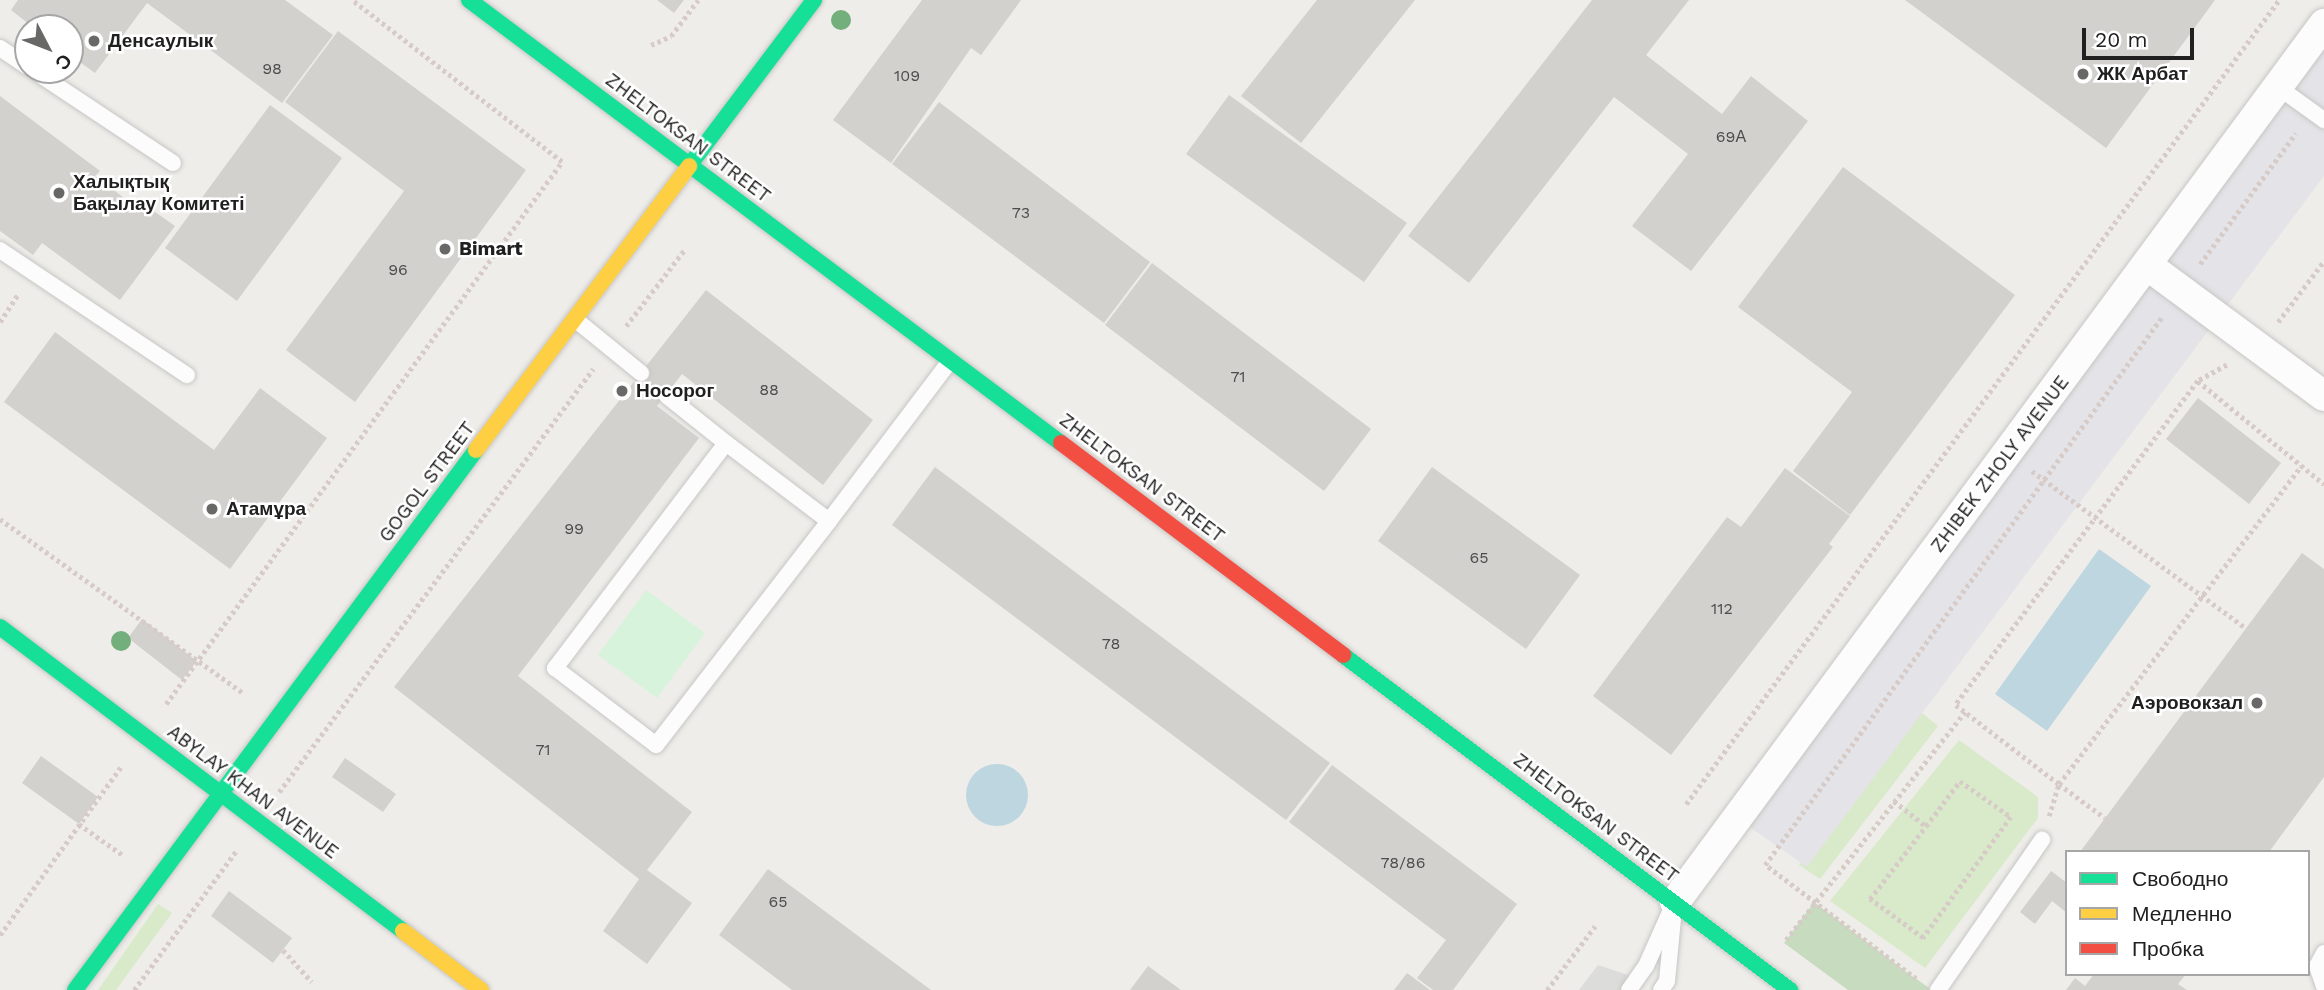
<!DOCTYPE html>
<meta charset="utf-8">
<style>
body{margin:0}
#map{position:relative;width:2324px;height:990px;overflow:hidden;background:#eeede9;font-family:"Work Sans",sans-serif}
div>[style]{position:absolute}
.religious>*{inset:0;background:#dcdcda}
.grass>*{inset:0;background:#d8eac9}
.forest>*{inset:0;background:#c7dcbf}
.park>*{inset:0;background:#d8f3db}
.plaza>*{inset:0;background:#e4e3e7}
.water>*{inset:0;background:#bed6e0}
.round{border-radius:50%}
.building>*{inset:0;background:#d2d1ce}
.path>*{height:4.5px;margin-top:-2.25px;transform-origin:0;background:repeating-linear-gradient(90deg,#d7cbc8 0 3.5px,transparent 0 7px)}
.roads{filter:drop-shadow(0 0 2px #c7c6c5) drop-shadow(0 0 2px #c7c6c5)}
.lane>*{height:16px;margin:-8px;padding:0 8px;transform-origin:8px;border-radius:8px;background:#fcfcfc}
.street>*{height:30px;margin:-15px;padding:0 15px;transform-origin:15px;border-radius:15px;background:#fcfcfc}
.fast>*{height:16px;margin:-8px;padding:0 8px;transform-origin:8px;border-radius:8px;background:#16e098}
.slow>*{height:16px;margin:-8px;padding:0 8px;transform-origin:8px;border-radius:8px;background:#ffcf43}
.jam>*{height:16px;margin:-8px;padding:0 8px;transform-origin:8px;border-radius:8px;background:#f24e42}
.trees>*{width:20px;height:20px;margin:-10px;border-radius:50%;background:#73af7c}
.dots>*{width:19px;height:19px;translate:-50% -50%;box-sizing:border-box;border:4px solid #fff;border-radius:50%}
span{translate:-50% -50%;white-space:nowrap;text-align:center;line-height:1.15;-webkit-text-stroke:5px #fff;paint-order:stroke}
.number-label{font-size:16px;color:#4c4c4c}
.number-label span{-webkit-text-stroke-width:0}
.poi-label{font-size:19px;color:#202020;font-weight:700}
.left{translate:0 -50%;text-align:left}
.right{translate:-100% -50%;text-align:right}
.street-label{font-size:19px;color:#202020}
.legend{position:absolute;left:2065px;top:850px;width:245px;height:126px;box-sizing:border-box;background:#fff;border:2px solid #a6a6a6;margin:0;padding:9px 12px;list-style:none;font-size:21px;color:#202020}
.legend li{display:flex;align-items:center;gap:14px;height:35px}
.legend b{width:35px;border:2px solid #a6a6a6}
.north{position:absolute;left:14px;top:14px;width:70px;height:70px;box-sizing:border-box;background:#fff;border:2px solid #a6a6a6;border-radius:50%;rotate:132deg;font-size:19px;font-weight:700;line-height:28px;text-align:center;color:#202020}
.north::after{content:'';display:block;margin:auto;width:24px;height:32px;background:#686866;clip-path:polygon(50% 0,100% 100%,50% 72%,0 100%)}
.scale{position:absolute;left:2082px;top:28px;width:112px;height:32px;box-sizing:border-box;border:4px solid #202020;border-top:0;padding-left:9px;font-size:21px;line-height:24px;white-space:nowrap;color:#202020;-webkit-text-stroke:5px #fff;paint-order:stroke}
</style>
<div id="map">
<div class="religious">
<div style="clip-path:polygon(1598px 965px,1637px 978px,1628px 990px,1579px 990px)"></div>
</div>
<div class="grass">
<div style="clip-path:polygon(1917px 709px,1938px 726px,1820px 879px,1799px 865px)"></div>
<div style="clip-path:polygon(1959px 740px,2038px 797px,2038px 818px,1925px 968px,1830px 901px)"></div>
<div style="clip-path:polygon(158px 904px,172px 913px,116px 990px,98px 990px)"></div>
</div>
<div class="forest">
<div style="clip-path:polygon(1814px 902px,1908px 973px,1932px 990px,1848px 990px,1784px 943px)"></div>
</div>
<div class="park">
<div style="clip-path:polygon(646px 590px,705px 633px,657px 698px,598px 655px)"></div>
</div>
<div class="plaza">
<div style="clip-path:polygon(2324px 50px,2324px 176px,1807px 867px,1748px 826px)"></div>
</div>
<div class="water">
<div style="clip-path:polygon(2099px 549px,2151px 586px,2047px 731px,1995px 694px)"></div>
<div class="round" style="left:966px;top:764px;width:62px;height:62px"></div>
</div>
<div class="building">
<div style="clip-path:polygon(18px 0,285px 0,333px 35px,282px 103px,147px 3px,95px 73px,70px 55px,70px 28px,34px 28px,11px 10px)"></div>
<div style="clip-path:polygon(657px 0,684px 0,674px 13px)"></div>
<div style="clip-path:polygon(922px 0,1021px 0,981px 55px,971px 48px,891px 163px,833px 120px)"></div>
<div style="clip-path:polygon(1317px 0,1415px 0,1301px 143px,1241px 96px)"></div>
<div style="clip-path:polygon(1592px 0,1689px 0,1646px 55px,1722px 114px,1751px 76px,1808px 121px,1691px 271px,1632px 226px,1688px 154px,1614px 97px,1469px 283px,1408px 236px)"></div>
<div style="clip-path:polygon(1905px 0,2215px 0,2106px 148px)"></div>
<div style="clip-path:polygon(338px 31px,526px 170px,355px 402px,286px 350px,404px 191px,285px 102px)"></div>
<div style="clip-path:polygon(1229px 95px,1407px 223px,1364px 282px,1186px 154px)"></div>
<div style="clip-path:polygon(0 96px,100px 171px,95px 176px,147px 215px,151px 209px,175px 226px,120px 300px,42px 243px,33px 255px,0 231px)"></div>
<div style="clip-path:polygon(939px 102px,1150px 262px,1104px 323px,892px 164px)"></div>
<div style="clip-path:polygon(270px 105px,342px 158px,237px 301px,165px 248px)"></div>
<div style="clip-path:polygon(1843px 167px,2015px 295px,1850px 515px,1793px 471px,1852px 392px,1738px 307px)"></div>
<div style="clip-path:polygon(1152px 263px,1371px 429px,1324px 491px,1105px 325px)"></div>
<div style="clip-path:polygon(706px 290px,873px 420px,823px 485px,682px 374px,657px 406px,699px 438px,518px 676px,692px 812px,647px 870px,692px 903px,647px 964px,603px 931px,639px 879px,394px 687px)"></div>
<div style="clip-path:polygon(55px 332px,214px 450px,260px 388px,327px 438px,230px 569px,4px 402px)"></div>
<div style="clip-path:polygon(2198px 398px,2281px 463px,2249px 504px,2166px 439px)"></div>
<div style="clip-path:polygon(935px 467px,1330px 763px,1286px 820px,892px 525px)"></div>
<div style="clip-path:polygon(1432px 467px,1580px 575px,1526px 649px,1378px 541px)"></div>
<div style="clip-path:polygon(1785px 468px,1850px 516px,1829px 544px,1833px 547px,1671px 755px,1593px 696px,1727px 517px,1741px 527px)"></div>
<div style="clip-path:polygon(2302px 553px,2324px 569px,2324px 777px,2269px 852px,2080px 852px)"></div>
<div style="clip-path:polygon(142px 619px,197px 661px,182px 680px,128px 638px)"></div>
<div style="clip-path:polygon(41px 756px,98px 797px,79px 824px,22px 783px)"></div>
<div style="clip-path:polygon(345px 758px,396px 794px,383px 812px,332px 777px)"></div>
<div style="clip-path:polygon(1332px 765px,1517px 904px,1453px 990px,1433px 990px,1417px 978px,1446px 940px,1289px 822px)"></div>
<div style="clip-path:polygon(768px 869px,931px 990px,792px 990px,719px 935px)"></div>
<div style="clip-path:polygon(2051px 871px,2067px 883px,2067px 913px,2052px 901px,2035px 924px,2020px 912px)"></div>
<div style="clip-path:polygon(229px 891px,292px 938px,273px 963px,211px 916px)"></div>
<div style="clip-path:polygon(1148px 966px,1181px 990px,1130px 990px)"></div>
<div style="clip-path:polygon(1407px 973px,1430px 990px,1394px 990px)"></div>
<div style="clip-path:polygon(2094px 974px,2186px 974px,2178px 984px,2187px 990px,2066px 990px,2075px 978px,2085px 986px)"></div>
</div>
<div class="path">
<div style="left:651px;top:45px;width:22px;rotate:-24deg"></div>
<div style="left:671px;top:36px;width:45px;rotate:-53.1deg"></div>
<div style="left:2200px;top:264px;width:162px;rotate:-53.8deg"></div>
<div style="left:0;top:322px;width:33px;rotate:-57deg"></div>
<div style="left:2278px;top:322px;width:76px;rotate:-53deg"></div>
<div style="left:626px;top:326px;width:97px;rotate:-52.5deg"></div>
<div style="left:2227px;top:365px;width:33px;rotate:151deg"></div>
<div style="left:2198px;top:381px;width:404px;rotate:126.8deg"></div>
<div style="left:1956px;top:705px;width:130px;rotate:37.5deg"></div>
<div style="left:2059px;top:784px;width:400px;rotate:-52.7deg"></div>
<div style="left:2198px;top:381px;width:163px;rotate:39.3deg"></div>
<div style="left:2032px;top:471px;width:265px;rotate:36.3deg"></div>
<div style="left:0;top:519px;width:300px;rotate:35.6deg"></div>
<div style="left:166px;top:704px;width:671px;rotate:-53.85deg"></div>
<div style="left:562px;top:162px;width:265px;rotate:-142.4deg"></div>
<div style="left:279px;top:792px;width:527px;rotate:-53.41deg"></div>
<div style="left:1894px;top:801px;width:41px;rotate:38deg"></div>
<div style="left:1926px;top:826px;width:56px;rotate:-52.9deg"></div>
<div style="left:1960px;top:781px;width:62px;rotate:35.2deg"></div>
<div style="left:2011px;top:817px;width:150px;rotate:126deg"></div>
<div style="left:1923px;top:938px;width:66px;rotate:-143.7deg"></div>
<div style="left:1870px;top:899px;width:92px;rotate:-52.5deg"></div>
<div style="left:1686px;top:804px;width:999px;rotate:-53.59deg"></div>
<div style="left:2049px;top:816px;width:34px;rotate:-73deg"></div>
<div style="left:2059px;top:784px;width:57px;rotate:36.5deg"></div>
<div style="left:79px;top:824px;width:55px;rotate:35.4deg"></div>
<div style="left:0;top:935px;width:209px;rotate:-54.3deg"></div>
<div style="left:1786px;top:940px;width:290px;rotate:-51.9deg"></div>
<div style="left:283px;top:950px;width:43px;rotate:47.8deg"></div>
<div style="left:1916px;top:979px;width:189px;rotate:-142.9deg"></div>
<div style="left:1765px;top:865px;width:677px;rotate:-54.08deg"></div>
<div style="left:134px;top:990px;width:174px;rotate:-53.7deg"></div>
<div style="left:1547px;top:990px;width:80px;rotate:-53.1deg"></div>
</div>
<div class="roads">
<div class="lane">
<div style="left:0;top:48px;width:34px;rotate:34deg"></div>
<div style="left:33px;top:70px;width:168px;rotate:33.6deg"></div>
<div style="left:2278px;top:87px;width:57px;rotate:35.7deg"></div>
<div style="left:0;top:250px;width:225px;rotate:33.8deg"></div>
<div style="left:576px;top:320px;width:84px;rotate:39.2deg"></div>
<div style="left:667px;top:396px;width:75px;rotate:38.5deg"></div>
<div style="left:829px;top:521px;width:129px;rotate:-142.9deg"></div>
<div style="left:726px;top:443px;width:283px;rotate:127.2deg"></div>
<div style="left:555px;top:668px;width:127px;rotate:37.3deg"></div>
<div style="left:656px;top:745px;width:283px;rotate:-52.3deg"></div>
<div style="left:829px;top:521px;width:201px;rotate:-52.9deg"></div>
<div style="left:2324px;top:953px;width:15px;rotate:118deg"></div>
<div style="left:2317px;top:966px;width:21px;rotate:71deg"></div>
<div style="left:1629px;top:990px;width:29px;rotate:-55deg"></div>
<div style="left:1646px;top:966px;width:69px;rotate:-66deg"></div>
<div style="left:1661px;top:990px;width:11px;rotate:-56deg"></div>
<div style="left:1667px;top:981px;width:62px;rotate:-84.5deg"></div>
<div style="left:1938px;top:990px;width:183px;rotate:-55.3deg"></div>
</div>
<div class="street">
<div style="left:2147px;top:265px;width:220px;rotate:36.5deg"></div>
<div style="left:1675px;top:902px;width:1092px;rotate:-53.53deg"></div>
</div>
<div class="fast">
<div style="left:469px;top:0;width:739px;rotate:36.81deg"></div>
<div style="left:689px;top:166px;width:208px;rotate:-53deg"></div>
<div style="left:0;top:627px;width:505px;rotate:37.03deg"></div>
<div style="left:1343px;top:655px;width:559px;rotate:36.85deg"></div>
<div style="left:75px;top:990px;width:673px;rotate:-53.4deg"></div>
</div>
<div class="slow">
<div style="left:476px;top:450px;width:355px;rotate:-53.1deg"></div>
<div style="left:403px;top:931px;width:98px;rotate:37.1deg"></div>
</div>
<div class="jam">
<div style="left:1061px;top:443px;width:353px;rotate:36.9deg"></div>
</div>
</div>
<div class="trees">
<div style="left:841px;top:20px"></div>
<div style="left:121px;top:641px"></div>
</div>
<div class="dots">
<div style="left:94px;top:41px;background:#686866"></div>
<div style="left:2083px;top:74px;background:#686866"></div>
<div style="left:59px;top:193px;background:#686866"></div>
<div style="left:445px;top:249px;background:#686866"></div>
<div style="left:622px;top:391px;background:#686866"></div>
<div style="left:212px;top:509px;background:#686866"></div>
<div style="left:2257px;top:703px;background:#686866"></div>
</div>
<div class="number-label">
<span style="left:272px;top:69px">98</span>
<span style="left:907px;top:76px">109</span>
<span style="left:1731px;top:137px">69А</span>
<span style="left:1021px;top:213px">73</span>
<span style="left:398px;top:270px">96</span>
<span style="left:1238px;top:377px">71</span>
<span style="left:769px;top:390px">88</span>
<span style="left:574px;top:529px">99</span>
<span style="left:1479px;top:558px">65</span>
<span style="left:1722px;top:609px">112</span>
<span style="left:1111px;top:644px">78</span>
<span style="left:543px;top:750px">71</span>
<span style="left:1403px;top:863px">78/86</span>
<span style="left:778px;top:902px">65</span>
</div>
<div class="poi-label">
<span class="left" style="left:108px;top:41px">Денсаулык</span>
<span class="left" style="left:2097px;top:74px">ЖК Арбат</span>
<span class="left" style="left:73px;top:193px">Халықтық<br>Бақылау Комитеті</span>
<span class="left" style="left:459px;top:249px">Bimart</span>
<span class="left" style="left:636px;top:391px">Носорог</span>
<span class="left" style="left:226px;top:509px">Атамұра</span>
<span class="right" style="left:2243px;top:703px">Аэровокзал</span>
</div>
<div class="street-label">
<span style="left:688px;top:138px;rotate:37deg">ZHELTOKSAN STREET</span>
<span style="left:2000px;top:464px;rotate:-53deg">ZHIBEK ZHOLY AVENUE</span>
<span style="left:1142px;top:478px;rotate:37deg">ZHELTOKSAN STREET</span>
<span style="left:427px;top:482px;rotate:-53deg">GOGOL STREET</span>
<span style="left:253px;top:792px;rotate:37deg">ABYLAY KHAN AVENUE</span>
<span style="left:1596px;top:818px;rotate:37deg">ZHELTOKSAN STREET</span>
</div>
<ul class="legend">
<li><b style="height:9px;background:#16e098"></b>Свободно</li>
<li><b style="height:9px;background:#ffcf43"></b>Медленно</li>
<li><b style="height:9px;background:#f24e42"></b>Пробка</li>
</ul>
<div class="north">С</div>
<div class="scale">20 m</div>
</div>
